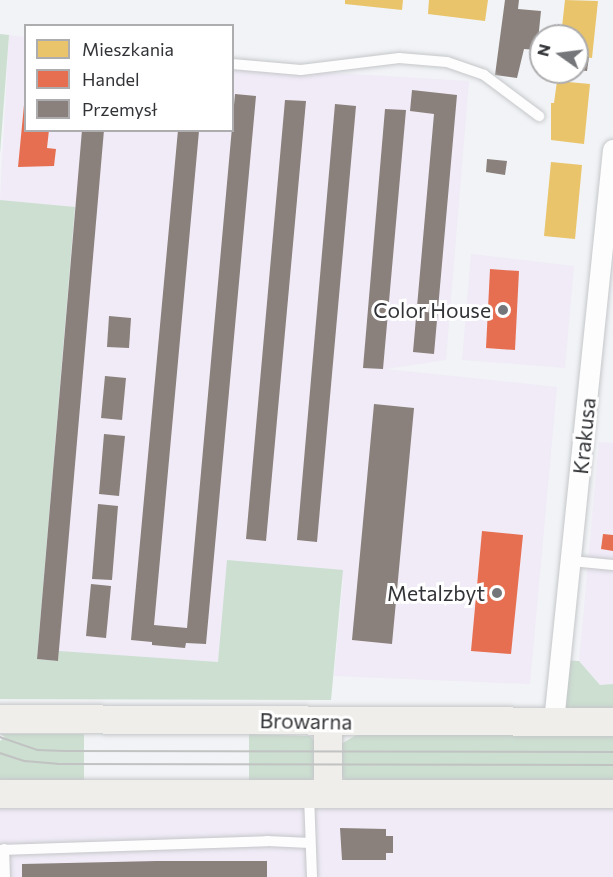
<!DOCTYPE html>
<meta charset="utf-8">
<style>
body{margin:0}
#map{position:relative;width:613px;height:877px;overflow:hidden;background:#f1f3f6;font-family:Commissioner,sans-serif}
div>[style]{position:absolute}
.industrial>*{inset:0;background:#f0ebf7}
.green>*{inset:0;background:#ccdfd1}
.homes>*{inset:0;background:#e9c46a}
.shops>*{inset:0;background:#e76f51}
.industry>*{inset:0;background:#8a817c}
.roads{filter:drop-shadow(0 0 2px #c5c7c9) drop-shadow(0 0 2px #c5c7c9)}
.lane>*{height:10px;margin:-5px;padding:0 5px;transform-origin:5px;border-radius:5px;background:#fdfdfe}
.street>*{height:20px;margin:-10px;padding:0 10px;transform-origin:10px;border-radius:10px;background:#fdfdfe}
.secondary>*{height:28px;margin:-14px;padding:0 14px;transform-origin:14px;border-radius:14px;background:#efeeeb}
.tram>*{height:1.5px;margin:-0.75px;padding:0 0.75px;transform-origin:0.75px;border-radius:0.75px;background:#c1c2c2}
.dots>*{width:16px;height:16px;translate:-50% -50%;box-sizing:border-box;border:3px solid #fff;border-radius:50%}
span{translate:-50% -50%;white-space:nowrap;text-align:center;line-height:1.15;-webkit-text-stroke:6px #fff;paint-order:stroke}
.poi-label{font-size:21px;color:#313336}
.right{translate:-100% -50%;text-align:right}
.street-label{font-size:21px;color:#313336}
.legend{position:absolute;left:24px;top:24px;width:210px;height:108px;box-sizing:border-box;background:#fff;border:2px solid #adadaf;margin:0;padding:8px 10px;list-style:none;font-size:18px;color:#313336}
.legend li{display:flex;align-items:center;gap:12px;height:30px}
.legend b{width:30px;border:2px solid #adadaf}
.north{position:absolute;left:529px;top:24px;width:60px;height:60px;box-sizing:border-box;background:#fff;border:2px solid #adadaf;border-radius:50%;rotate:284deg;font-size:16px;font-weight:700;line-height:24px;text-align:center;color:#313336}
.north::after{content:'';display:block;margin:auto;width:21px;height:27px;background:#747679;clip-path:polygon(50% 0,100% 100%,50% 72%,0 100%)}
</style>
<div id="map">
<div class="industrial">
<div style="clip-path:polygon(9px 35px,25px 37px,26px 130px,232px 130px,233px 67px,469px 81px,446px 360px,386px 369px,557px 387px,530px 684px,334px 676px,343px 580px,230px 669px,32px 664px,72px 207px,0 200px)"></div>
<div style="clip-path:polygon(471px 254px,574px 266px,565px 368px,462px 360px)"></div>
<div style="clip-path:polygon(599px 442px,613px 443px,613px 684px,600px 685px,579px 661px)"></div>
<div style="clip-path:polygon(0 805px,613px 805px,613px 877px,0 877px)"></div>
</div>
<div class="green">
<div style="clip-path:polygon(0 34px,9px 35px,0 153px)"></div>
<div style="clip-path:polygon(0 200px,75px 207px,37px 659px,58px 661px,59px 651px,218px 662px,227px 560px,343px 570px,331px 700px,0 699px)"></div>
<div style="clip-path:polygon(561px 660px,579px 661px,600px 685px,613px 684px,613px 711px,556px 711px)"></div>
<div style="clip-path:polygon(0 734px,84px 734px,84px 782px,0 782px,0 741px,5px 737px)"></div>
<div style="clip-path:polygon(249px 734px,310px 736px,314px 740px,315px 776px,310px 781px,249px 782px)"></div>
<div style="clip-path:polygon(358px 734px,613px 734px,613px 782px,346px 781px,340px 774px,341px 744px)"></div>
</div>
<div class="homes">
<div style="clip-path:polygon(345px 0,403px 0,402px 10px,345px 4px)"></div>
<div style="clip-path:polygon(429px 0,488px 0,485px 21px,428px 14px)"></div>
<div style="clip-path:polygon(565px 0,598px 1px,592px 58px,577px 56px,577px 36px,561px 36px)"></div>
<div style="clip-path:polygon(557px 81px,590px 84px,584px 144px,551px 140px,551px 103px,554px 103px)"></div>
<div style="clip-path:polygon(551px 162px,582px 165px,575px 239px,544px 236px)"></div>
</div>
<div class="shops">
<div style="clip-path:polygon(24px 105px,26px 130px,49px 130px,47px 148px,56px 149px,54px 166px,18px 167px)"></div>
<div style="clip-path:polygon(490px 269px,519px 271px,515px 350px,486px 348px)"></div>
<div style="clip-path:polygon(482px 531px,523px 535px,511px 654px,471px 651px)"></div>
<div style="clip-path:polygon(603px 534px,613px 535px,613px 551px,601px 549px)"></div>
</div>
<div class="industry">
<div style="clip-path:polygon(505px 0,519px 0,518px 9px,541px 11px,537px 50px,524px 49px,517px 78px,495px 75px)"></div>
<div style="clip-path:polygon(577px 56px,589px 57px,587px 71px,577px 70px)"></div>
<div style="clip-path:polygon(412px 90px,457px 95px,434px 354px,413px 352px,434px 114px,410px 111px)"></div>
<div style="clip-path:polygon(235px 94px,256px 96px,206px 644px,186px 643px,185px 648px,152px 645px,152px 642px,131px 640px,178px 130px,199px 131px,154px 625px,187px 628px)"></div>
<div style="clip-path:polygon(285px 100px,306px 101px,266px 541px,246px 539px)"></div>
<div style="clip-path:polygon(335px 104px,356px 106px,317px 542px,297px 540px)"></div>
<div style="clip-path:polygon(385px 109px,406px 110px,383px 369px,363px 368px)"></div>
<div style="clip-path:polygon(82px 130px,104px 130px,58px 661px,37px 659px)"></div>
<div style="clip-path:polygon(487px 159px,507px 161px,505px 175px,486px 172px)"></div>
<div style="clip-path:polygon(109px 316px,131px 318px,129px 348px,107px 347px)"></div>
<div style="clip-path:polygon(105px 376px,126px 378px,122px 420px,101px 418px)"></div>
<div style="clip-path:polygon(374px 404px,414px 408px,392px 644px,352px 640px)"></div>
<div style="clip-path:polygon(104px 434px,125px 436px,119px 496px,99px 494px)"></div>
<div style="clip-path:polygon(98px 504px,118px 506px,112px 580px,92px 579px)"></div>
<div style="clip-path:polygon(91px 584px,111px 586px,106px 638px,86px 636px)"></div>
<div style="clip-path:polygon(340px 828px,386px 829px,386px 836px,393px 836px,393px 853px,386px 853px,386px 860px,342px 860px)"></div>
<div style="clip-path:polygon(157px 861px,267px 861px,267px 877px,22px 877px,22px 864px)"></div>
</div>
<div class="roads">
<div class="lane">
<div style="left:232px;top:64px;width:69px;rotate:5deg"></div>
<div style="left:301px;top:70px;width:99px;rotate:-7deg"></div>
<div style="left:399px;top:58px;width:48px;rotate:4.8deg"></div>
<div style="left:447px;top:62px;width:39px;rotate:19deg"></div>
<div style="left:484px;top:75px;width:69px;rotate:36.7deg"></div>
<div style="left:571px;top:561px;width:42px;rotate:5.4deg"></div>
<div style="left:309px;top:795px;width:82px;rotate:87.9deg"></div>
<div style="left:4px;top:849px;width:28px;rotate:88deg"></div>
<div style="left:0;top:850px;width:267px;rotate:-1.9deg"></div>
<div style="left:267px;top:841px;width:43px;rotate:2.7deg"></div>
</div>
<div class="street">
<div style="left:554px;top:722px;width:575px;rotate:-84.11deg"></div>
</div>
<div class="secondary">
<div style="left:0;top:719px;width:613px;rotate:0.28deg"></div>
<div style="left:328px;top:721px;width:73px;rotate:90deg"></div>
<div style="left:0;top:794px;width:613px"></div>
</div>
</div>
<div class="tram">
<div style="left:0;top:737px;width:39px;rotate:19deg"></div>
<div style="left:37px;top:750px;width:28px;rotate:2deg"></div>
<div style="left:65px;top:751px;width:548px;rotate:0.1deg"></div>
<div style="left:0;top:753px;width:26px;rotate:18deg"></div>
<div style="left:25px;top:761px;width:32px;rotate:5deg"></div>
<div style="left:57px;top:764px;width:556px;rotate:0.1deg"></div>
</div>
<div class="dots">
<div style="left:503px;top:310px;background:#747679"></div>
<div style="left:497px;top:593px;background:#747679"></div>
</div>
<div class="poi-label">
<span class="right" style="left:491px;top:310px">Color House</span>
<span class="right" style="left:485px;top:593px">Metalzbyt</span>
</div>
<div class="street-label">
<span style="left:584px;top:436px;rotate:-84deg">Krakusa</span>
<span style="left:306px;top:721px;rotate:1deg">Browarna</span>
</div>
<ul class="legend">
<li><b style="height:16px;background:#e9c46a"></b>Mieszkania</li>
<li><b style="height:16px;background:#e76f51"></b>Handel</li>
<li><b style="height:16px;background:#8a817c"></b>Przemysł</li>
</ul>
<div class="north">N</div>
</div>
